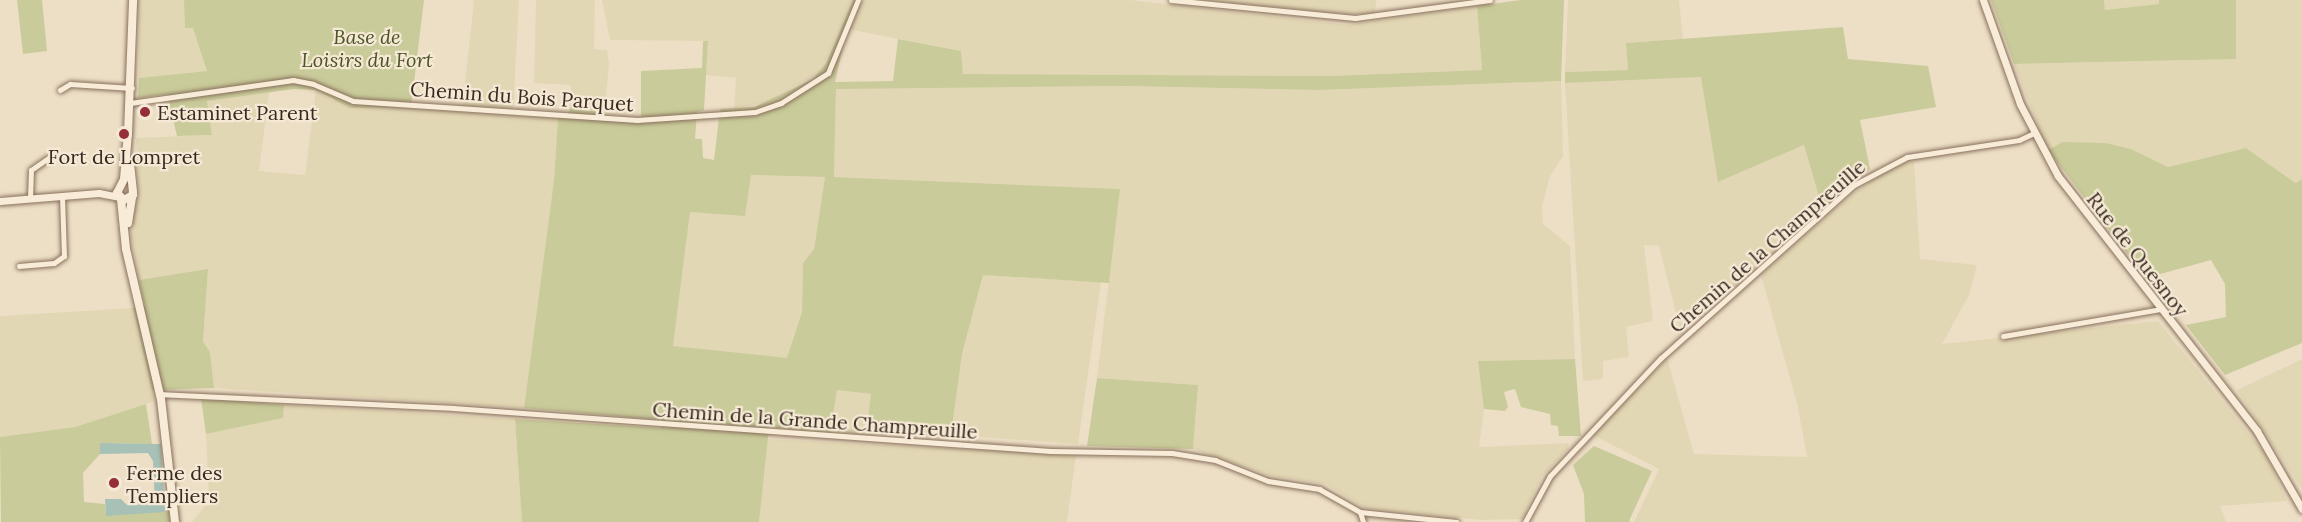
<!DOCTYPE html>
<style>
body{margin:0}
#map{position:relative;width:2302px;height:522px;overflow:hidden;background:#eddfc6;font-family:Lora,serif}
div>[style]{position:absolute}
.farmland>*{inset:0;background:#e2d7b4}
.green>*{inset:0;background:#c9cb9a}
.water>*{inset:0;background:#a7c1b7}
.roads{filter:drop-shadow(0 0 2px #88705c) drop-shadow(0 0 2px #88705c)}
.minor>*{height:5px;margin:-2.5px;padding:0 2.5px;transform-origin:2.5px;border-radius:2.5px;background:#f8ecd9}
.tertiary>*{height:7px;margin:-3.5px;padding:0 3.5px;transform-origin:3.5px;border-radius:3.5px;background:#f8ecd9}
.secondary>*{height:8px;margin:-4px;padding:0 4px;transform-origin:4px;border-radius:4px;background:#f8ecd9}
.dots>*{width:16px;height:16px;translate:-50% -50%;box-sizing:border-box;border:3px solid #f5e9d5;border-radius:50%}
span{translate:-50% -50%;white-space:nowrap;text-align:center;line-height:1.15;-webkit-text-stroke:4.5px #f5e9d5;paint-order:stroke}
.park-label{font-size:20px;color:#4c5427;font-style:italic}
.street-label{font-size:20px;color:#382a20}
.poi-label{font-size:20px;color:#382a20}
.left{translate:0 -50%;text-align:left}
</style>
<div id="map">
<div class="farmland">
<div style="clip-path:polygon(138px 0,184px 0,185px 27px,193px 27px,207px 71px,139px 78px)"></div>
<div style="clip-path:polygon(474px 0,519px 0,513px 114px,558px 118px,554px 180px,524px 408px,214px 388px,210px 352px,203px 343px,208px 270px,139px 280px,131px 236px,132px 213px,139px 196px,136px 138px,212px 135px,207px 101px,269px 92px,259px 171px,305px 175px,316px 90px,331px 100px,462px 111px)"></div>
<div style="clip-path:polygon(536px 0,595px 0,594px 49px,607px 50px,609px 64px,605px 106px,600px 112px,570px 108px,571px 85px,534px 83px)"></div>
<div style="clip-path:polygon(602px 0,853px 0,821px 72px,767px 102px,734px 109px,736px 78px,706px 75px,708px 41px,610px 40px)"></div>
<div style="clip-path:polygon(860px 0,1130px 0,1348px 25px,1477px 6px,1482px 70px,1331px 76px,963px 74px,961px 51px,847px 29px)"></div>
<div style="clip-path:polygon(1204px 0,1376px 0,1375px 14px,1345px 14px)"></div>
<div style="clip-path:polygon(1568px 0,1679px 0,1683px 39px,1626px 43px,1628px 70px,1565px 72px)"></div>
<div style="clip-path:polygon(2104px 0,2159px 0,2160px 4px,2105px 10px)"></div>
<div style="clip-path:polygon(2236px 0,2302px 0,2302px 179px,2297px 183px,2246px 148px,2168px 167px,2131px 149px,2062px 142px,2048px 150px,2014px 64px,2236px 59px)"></div>
<div style="clip-path:polygon(1702px 77px,1718px 182px,1804px 145px,1822px 207px,1681px 333px,1659px 246px,1644px 245px,1653px 321px,1626px 327px,1629px 357px,1603px 361px,1603px 379px,1583px 381px,1565px 83px)"></div>
<div style="clip-path:polygon(1561px 81px,1563px 156px,1550px 176px,1542px 206px,1543px 224px,1570px 246px,1575px 359px,1479px 361px,1484px 409px,1479px 447px,1568px 443px,1569px 448px,1542px 476px,1522px 519px,1480px 520px,1364px 508px,1326px 484px,1272px 476px,1193px 449px,1198px 385px,1097px 378px,1120px 189px,834px 177px,836px 88px,1122px 86px,1319px 90px)"></div>
<div style="clip-path:polygon(1914px 161px,1920px 259px,1977px 265px,1969px 295px,1942px 344px,2158px 321px,2266px 455px,2287px 501px,2220px 506px,2226px 522px,1634px 522px,1659px 469px,1593px 435px,1667px 358px,1694px 454px,1807px 457px,1797px 403px,1761px 275px,1851px 195px,1894px 165px)"></div>
<div style="clip-path:polygon(751px 175px,825px 177px,814px 249px,803px 263px,802px 312px,787px 359px,673px 346px,690px 211px)"></div>
<div style="clip-path:polygon(983px 275px,1101px 282px,1078px 444px,951px 435px,962px 354px)"></div>
<div style="clip-path:polygon(133px 308px,155px 401px,75px 427px,0 437px,0 316px)"></div>
<div style="clip-path:polygon(2302px 359px,2302px 489px,2237px 390px)"></div>
<div style="clip-path:polygon(837px 390px,871px 394px,866px 435px,830px 433px)"></div>
<div style="clip-path:polygon(284px 405px,515px 419px,522px 522px,192px 522px,209px 501px,206px 434px,283px 418px)"></div>
<div style="clip-path:polygon(766px 439px,1076px 455px,1067px 522px,759px 522px)"></div>
</div>
<div class="green">
<div style="clip-path:polygon(17px 0,42px 0,47px 51px,23px 54px)"></div>
<div style="clip-path:polygon(184px 0,424px 0,411px 107px,350px 108px,316px 90px,294px 89px,207px 101px,212px 135px,177px 136px,167px 94px,138px 98px,139px 78px,207px 71px,193px 28px,185px 28px)"></div>
<div style="clip-path:polygon(evenodd,853px 0,860px 0,847px 29px,835px 82px,893px 81px,898px 39px,961px 51px,963px 74px,1331px 76px,1482px 70px,1477px 6px,1521px 0,1564px 0,1561px 81px,1319px 90px,1122px 86px,836px 89px,834px 177px,1120px 189px,1109px 283px,983px 275px,962px 354px,951px 435px,866px 435px,871px 394px,837px 390px,830px 433px,769px 427px,759px 522px,522px 522px,515px 419px,661px 428px,662px 420px,524px 408px,554px 180px,558px 118px,568px 116px,570px 108px,600px 112px,599px 120px,641px 123px,641px 71px,702px 68px,703px 41px,708px 41px,704px 110px,697px 112px,695px 139px,702px 139px,703px 158px,714px 160px,720px 109px,754px 107px,813px 79px,826px 63px,853px 0,751px 175px,825px 177px,814px 249px,803px 263px,802px 312px,787px 358px,673px 346px,690px 212px,745px 216px,751px 175px)"></div>
<div style="clip-path:polygon(1991px 0,2104px 0,2105px 10px,2159px 4px,2159px 0,2236px 0,2236px 59px,2014px 64px)"></div>
<div style="clip-path:polygon(1843px 27px,1848px 59px,1928px 66px,1936px 107px,1860px 120px,1870px 169px,1822px 207px,1804px 145px,1718px 182px,1701px 77px,1565px 83px,1565px 72px,1628px 70px,1626px 43px)"></div>
<div style="clip-path:polygon(2062px 142px,2105px 143px,2131px 149px,2168px 167px,2246px 148px,2296px 183px,2302px 179px,2302px 343px,2225px 375px,2186px 325px,2226px 317px,2225px 284px,2211px 260px,2146px 278px,2048px 150px)"></div>
<div style="clip-path:polygon(208px 269px,203px 342px,210px 352px,214px 388px,152px 390px,133px 308px,145px 306px,139px 280px)"></div>
<div style="clip-path:polygon(1575px 359px,1581px 436px,1559px 436px,1558px 426px,1551px 425px,1550px 414px,1521px 407px,1515px 389px,1504px 392px,1508px 407px,1505px 411px,1484px 409px,1478px 361px)"></div>
<div style="clip-path:polygon(1097px 378px,1198px 385px,1193px 449px,1087px 446px)"></div>
<div style="clip-path:polygon(201px 398px,284px 405px,283px 418px,206px 434px)"></div>
<div style="clip-path:polygon(146px 404px,152px 444px,100px 443px,100px 454px,83px 473px,84px 502px,105px 504px,106px 515px,169px 510px,170px 522px,1px 522px,0 437px,75px 427px)"></div>
<div style="clip-path:polygon(1594px 446px,1652px 471px,1629px 521px,1632px 522px,1585px 522px,1584px 494px,1573px 465px)"></div>
</div>
<div class="water">
<div style="clip-path:polygon(100px 443px,161px 444px,165px 512px,106px 516px,105px 499px,121px 499px,127px 505px,155px 504px,153px 461px,148px 453px,100px 454px)"></div>
</div>
<div class="roads">
<div class="minor">
<div style="left:1171px;top:0;width:185px;rotate:5.6deg"></div>
<div style="left:1355px;top:18px;width:136px;rotate:-7.6deg"></div>
<div style="left:60px;top:90px;width:12px;rotate:-31deg"></div>
<div style="left:70px;top:84px;width:62px;rotate:3.7deg"></div>
<div style="left:130px;top:103px;width:165px;rotate:-8deg"></div>
<div style="left:293px;top:80px;width:20px;rotate:11deg"></div>
<div style="left:313px;top:84px;width:43px;rotate:23deg"></div>
<div style="left:353px;top:101px;width:285px;rotate:3.8deg"></div>
<div style="left:637px;top:120px;width:118px;rotate:-3.9deg"></div>
<div style="left:755px;top:112px;width:28px;rotate:-19deg"></div>
<div style="left:781px;top:103px;width:56px;rotate:-32.6deg"></div>
<div style="left:828px;top:73px;width:79px;rotate:-67.7deg"></div>
<div style="left:30px;top:199px;width:29px;rotate:-88deg"></div>
<div style="left:31px;top:170px;width:21px;rotate:-35deg"></div>
<div style="left:19px;top:266px;width:35px;rotate:-5deg"></div>
<div style="left:54px;top:263px;width:12px;rotate:-35deg"></div>
<div style="left:64px;top:256px;width:60px;rotate:-91.9deg"></div>
<div style="left:2003px;top:336px;width:160px;rotate:-9.7deg"></div>
<div style="left:160px;top:394px;width:293px;rotate:2.7deg"></div>
<div style="left:453px;top:408px;width:599px;rotate:4.12deg"></div>
<div style="left:1050px;top:451px;width:122px;rotate:0.9deg"></div>
<div style="left:1172px;top:453px;width:44px;rotate:9.2deg"></div>
<div style="left:1215px;top:460px;width:57px;rotate:21.6deg"></div>
<div style="left:1268px;top:481px;width:52px;rotate:8.9deg"></div>
<div style="left:1319px;top:489px;width:47px;rotate:29.3deg"></div>
<div style="left:1360px;top:512px;width:97px;rotate:5.9deg"></div>
<div style="left:1360px;top:512px;width:10px;rotate:73deg"></div>
<div style="left:1525px;top:522px;width:52px;rotate:-61.5deg"></div>
<div style="left:1550px;top:476px;width:162px;rotate:-46.8deg"></div>
<div style="left:1661px;top:358px;width:259px;rotate:-41.9deg"></div>
<div style="left:1854px;top:185px;width:60px;rotate:-27.8deg"></div>
<div style="left:1907px;top:157px;width:113px;rotate:-8.6deg"></div>
<div style="left:2019px;top:140px;width:17px;rotate:-25deg"></div>
</div>
<div class="tertiary">
<div style="left:1983px;top:0;width:110px;rotate:70.4deg"></div>
<div style="left:2020px;top:104px;width:81px;rotate:62.2deg"></div>
<div style="left:2058px;top:176px;width:323px;rotate:52deg"></div>
<div style="left:2257px;top:431px;width:90px;rotate:60deg"></div>
<div style="left:0;top:201px;width:99px;rotate:-4.6deg"></div>
<div style="left:99px;top:193px;width:20px;rotate:11deg"></div>
</div>
<div class="secondary">
<div style="left:133px;top:195px;width:10px;rotate:151deg"></div>
<div style="left:124px;top:200px;width:10px;rotate:-135deg"></div>
<div style="left:117px;top:193px;width:16px;rotate:-63deg"></div>
<div style="left:124px;top:179px;width:46px;rotate:-85deg"></div>
<div style="left:128px;top:133px;width:133px;rotate:-87.8deg"></div>
<div style="left:121px;top:199px;width:50px;rotate:84.3deg"></div>
<div style="left:126px;top:249px;width:154px;rotate:76.9deg"></div>
<div style="left:161px;top:399px;width:124px;rotate:83.5deg"></div>
<div style="left:128px;top:223px;width:31px;rotate:-81deg"></div>
<div style="left:133px;top:192px;width:28px;rotate:-96deg"></div>
</div>
</div>
<div class="dots">
<div style="left:145px;top:112px;background:#952e36"></div>
<div style="left:124px;top:134px;background:#952e36"></div>
<div style="left:114px;top:483px;background:#952e36"></div>
</div>
<div class="park-label">
<span style="left:367px;top:48px">Base de<br>Loisirs du Fort</span>
</div>
<div class="street-label">
<span style="left:522px;top:96px;rotate:4deg">Chemin du Bois Parquet</span>
<span style="left:1767px;top:246px;rotate:-41deg">Chemin de la Champreuille</span>
<span style="left:2138px;top:254px;rotate:52deg">Rue de Quesnoy</span>
<span style="left:815px;top:420px;rotate:4deg">Chemin de la Grande Champreuille</span>
</div>
<div class="poi-label">
<span class="left" style="left:157px;top:112px">Estaminet Parent</span>
<span style="left:124px;top:156px">Fort de Lompret</span>
<span class="left" style="left:126px;top:484px">Ferme des<br>Templiers</span>
</div>
</div>
